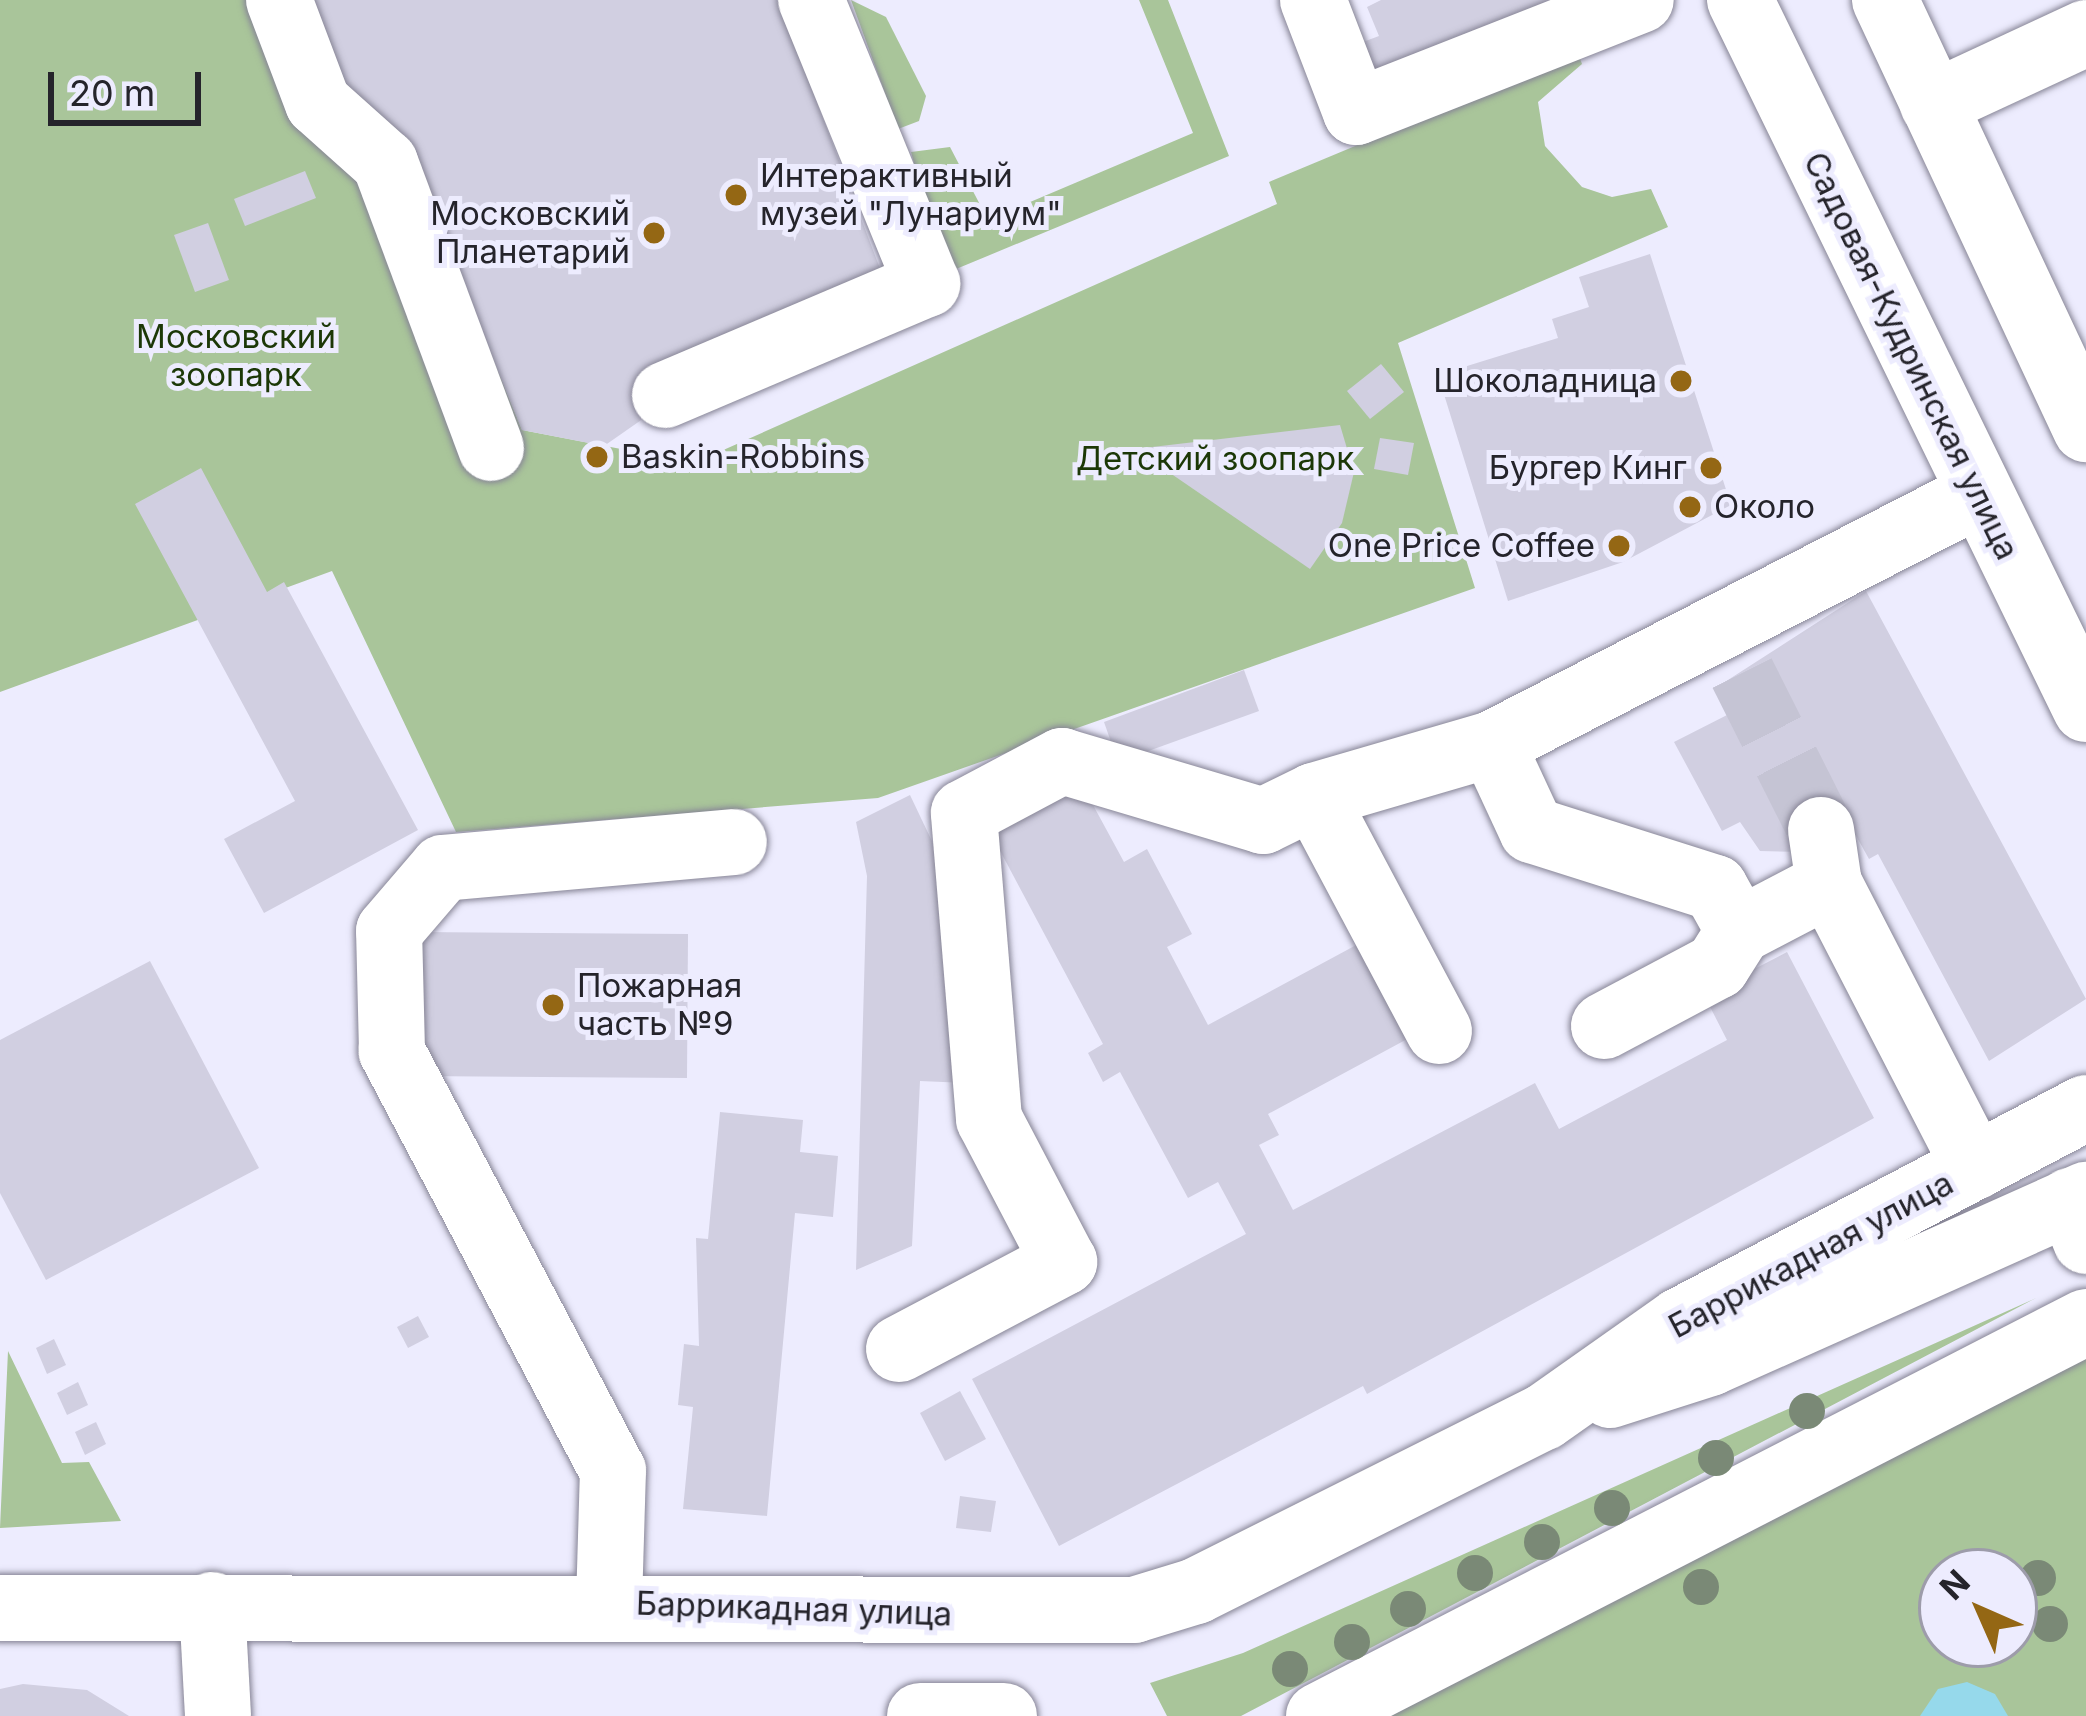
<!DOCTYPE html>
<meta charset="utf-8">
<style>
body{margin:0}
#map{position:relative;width:2086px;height:1716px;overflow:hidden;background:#edecfe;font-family:Inter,sans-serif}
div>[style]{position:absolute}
.green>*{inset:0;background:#a9c59a}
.water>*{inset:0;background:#96d9eb}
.building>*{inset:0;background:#d1cfe1}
.minor-tunnel>*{height:66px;margin-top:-33px;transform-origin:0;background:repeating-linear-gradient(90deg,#c5c4d4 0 66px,transparent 0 99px)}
.roads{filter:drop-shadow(0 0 3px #878596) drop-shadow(0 0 3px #878596)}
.minor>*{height:66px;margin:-33px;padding:0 33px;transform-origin:33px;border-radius:33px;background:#fff}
.major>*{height:66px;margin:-33px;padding:0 33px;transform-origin:33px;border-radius:33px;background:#fff}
.trees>*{width:36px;height:36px;margin:-18px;border-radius:50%;background:#7a8976}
.dots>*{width:33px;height:33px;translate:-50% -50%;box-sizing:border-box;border:6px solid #edecfe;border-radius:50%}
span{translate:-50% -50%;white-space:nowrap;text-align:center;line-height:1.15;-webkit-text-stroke:10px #edecfe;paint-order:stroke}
.poi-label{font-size:33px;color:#25242b}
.left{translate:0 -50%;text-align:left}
.right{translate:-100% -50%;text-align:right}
.park-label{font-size:33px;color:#1c3807}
.street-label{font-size:33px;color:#25242b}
.north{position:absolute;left:1918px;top:1548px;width:120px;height:120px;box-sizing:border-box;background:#edecfe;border:3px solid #9d9caa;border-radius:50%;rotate:315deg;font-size:33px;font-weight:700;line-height:48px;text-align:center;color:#25242b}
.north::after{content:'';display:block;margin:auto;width:42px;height:54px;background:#946714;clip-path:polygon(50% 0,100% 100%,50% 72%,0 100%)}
.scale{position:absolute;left:48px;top:72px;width:153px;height:54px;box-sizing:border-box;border:6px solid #25242b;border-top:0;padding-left:15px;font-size:36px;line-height:42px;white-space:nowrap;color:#25242b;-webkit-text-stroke:9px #edecfe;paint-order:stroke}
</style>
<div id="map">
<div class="green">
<div style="clip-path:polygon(0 0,312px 0,411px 156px,522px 430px,694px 463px,1277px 204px,1269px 182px,1578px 53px,1582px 64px,1538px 102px,1545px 146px,1582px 187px,1612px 197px,1651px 189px,1668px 227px,1398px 343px,1475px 588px,878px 798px,456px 832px,332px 571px,0 692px)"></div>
<div style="clip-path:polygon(851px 0,886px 17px,926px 96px,919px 121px,898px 129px)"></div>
<div style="clip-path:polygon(1139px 0,1168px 0,1229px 156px,944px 274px,911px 152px,950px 147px,988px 220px,1193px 133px)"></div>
<div style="clip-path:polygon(2036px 1298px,1241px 1716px,1167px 1716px,1150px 1683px,1243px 1653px)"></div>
<div style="clip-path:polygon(evenodd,2086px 1343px,2086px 1716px,1363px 1716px,2086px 1343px,1942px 1572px,2014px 1572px,2014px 1644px,1942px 1644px,1942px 1572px)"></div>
<div style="clip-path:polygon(8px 1351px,62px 1463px,89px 1462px,121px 1521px,0 1528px)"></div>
</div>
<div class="water">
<div style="clip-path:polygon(1967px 1682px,1995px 1694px,2008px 1716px,1920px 1716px,1938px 1689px)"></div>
</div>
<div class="building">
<div style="clip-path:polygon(312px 0,778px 0,884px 279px,634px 382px,647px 416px,604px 446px,522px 430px,411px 156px,364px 133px)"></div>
<div style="clip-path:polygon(1381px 0,1568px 0,1367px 85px,1352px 46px,1379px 36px,1367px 7px)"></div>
<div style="clip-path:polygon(305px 171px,316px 198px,245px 226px,234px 199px)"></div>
<div style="clip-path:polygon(208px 223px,229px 280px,195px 292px,174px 235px)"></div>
<div style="clip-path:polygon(1650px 254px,1731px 505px,1623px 562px,1508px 601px,1438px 375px,1558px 338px,1552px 319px,1589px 307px,1579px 277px)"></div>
<div style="clip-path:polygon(1381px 364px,1404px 392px,1370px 419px,1347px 391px)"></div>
<div style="clip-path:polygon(1340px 425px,1354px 472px,1342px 523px,1310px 569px,1135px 449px)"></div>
<div style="clip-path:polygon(1380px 438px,1414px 443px,1408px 475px,1374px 469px)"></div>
<div style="clip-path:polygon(201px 468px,267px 592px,284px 582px,418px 830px,264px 913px,224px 839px,295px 801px,135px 504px)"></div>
<div style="clip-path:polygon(1866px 591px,2086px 999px,1989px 1061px,1878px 854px,1869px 859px,1845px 816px,1803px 852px,1760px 851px,1740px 822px,1722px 831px,1674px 742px,1731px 713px,1717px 687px)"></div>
<div style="clip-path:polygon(1244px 670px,1259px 711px,1118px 762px,1104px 722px)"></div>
<div style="clip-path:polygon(1080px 781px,1124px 862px,1147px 849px,1192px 934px,1167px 947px,1208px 1025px,1360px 943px,1411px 1037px,1268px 1114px,1279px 1135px,1259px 1145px,1293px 1210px,1535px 1083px,1559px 1129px,1727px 1040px,1704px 995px,1787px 952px,1874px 1118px,1367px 1394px,1363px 1386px,1059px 1546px,972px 1379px,1246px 1234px,1218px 1182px,1188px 1198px,1120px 1072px,1103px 1082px,1088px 1053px,1103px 1044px,989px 830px)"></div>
<div style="clip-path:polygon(910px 795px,950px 879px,966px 1083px,920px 1081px,912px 1246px,856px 1270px,867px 876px,856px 822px)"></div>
<div style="clip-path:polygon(418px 932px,688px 934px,687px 1078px,417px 1076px)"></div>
<div style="clip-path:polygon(150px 961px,259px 1168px,46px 1280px,0 1193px,0 1040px)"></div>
<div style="clip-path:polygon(720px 1112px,803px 1120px,800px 1152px,838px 1156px,833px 1217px,795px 1213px,767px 1516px,683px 1509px,693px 1407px,678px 1405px,684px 1344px,699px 1346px,696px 1238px,708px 1239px)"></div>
<div style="clip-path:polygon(418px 1316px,429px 1337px,408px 1348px,397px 1327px)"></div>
<div style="clip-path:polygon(54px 1339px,66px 1365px,47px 1374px,36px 1348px)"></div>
<div style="clip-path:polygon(78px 1382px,88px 1405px,67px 1415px,57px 1393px)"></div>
<div style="clip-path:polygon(960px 1391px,986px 1439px,945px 1461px,920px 1413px)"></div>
<div style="clip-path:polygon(96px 1422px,106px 1444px,85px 1455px,75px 1432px)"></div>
<div style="clip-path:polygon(960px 1496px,996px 1501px,991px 1532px,956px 1528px)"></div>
<div style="clip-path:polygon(23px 1684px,87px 1690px,129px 1716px,0 1716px,0 1689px)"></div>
</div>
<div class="minor-tunnel">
<div style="left:1742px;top:673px;width:176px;rotate:63.3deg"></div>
</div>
<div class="roads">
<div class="minor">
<div style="left:279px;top:0;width:110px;rotate:69.3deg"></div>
<div style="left:318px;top:103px;width:90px;rotate:41.8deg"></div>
<div style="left:385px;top:163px;width:304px;rotate:69.6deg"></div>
<div style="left:1313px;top:0;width:120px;rotate:69deg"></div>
<div style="left:1356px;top:112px;width:306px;rotate:-21.5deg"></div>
<div style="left:1933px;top:104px;width:169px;rotate:-24.9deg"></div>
<div style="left:665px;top:395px;width:285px;rotate:-23deg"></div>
<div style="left:927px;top:284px;width:307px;rotate:-112.2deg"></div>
<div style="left:1492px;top:744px;width:95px;rotate:65.1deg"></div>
<div style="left:1532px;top:830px;width:192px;rotate:17.6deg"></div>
<div style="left:1715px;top:888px;width:49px;rotate:60.8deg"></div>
<div style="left:1821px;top:830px;width:55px;rotate:81.6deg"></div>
<div style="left:1829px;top:884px;width:318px;rotate:62.7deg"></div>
<div style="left:1604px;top:1026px;width:128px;rotate:-28deg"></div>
<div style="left:1717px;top:966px;width:41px;rotate:-57.8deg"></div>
<div style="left:1739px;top:931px;width:102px;rotate:-27.6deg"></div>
<div style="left:1439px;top:1031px;width:266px;rotate:-118deg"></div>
<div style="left:1314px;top:796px;width:185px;rotate:-16.3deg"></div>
<div style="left:1492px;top:744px;width:547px;rotate:-27.17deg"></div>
<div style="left:2070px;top:1201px;width:43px;rotate:68.2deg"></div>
<div style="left:899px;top:1349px;width:187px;rotate:-27.8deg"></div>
<div style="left:1064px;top:1262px;width:161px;rotate:-117.7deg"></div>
<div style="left:989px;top:1119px;width:307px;rotate:-94.7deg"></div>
<div style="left:964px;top:813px;width:111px;rotate:-28deg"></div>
<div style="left:1062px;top:761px;width:210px;rotate:16.6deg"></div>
<div style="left:1263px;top:821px;width:57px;rotate:-26.1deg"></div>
<div style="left:609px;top:1604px;width:133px;rotate:-88.3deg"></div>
<div style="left:613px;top:1471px;width:475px;rotate:-117.8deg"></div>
<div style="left:392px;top:1051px;width:120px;rotate:-91.4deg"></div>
<div style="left:389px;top:931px;width:83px;rotate:-49.4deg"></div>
<div style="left:443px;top:868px;width:292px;rotate:-5.1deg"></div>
<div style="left:212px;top:1605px;width:111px;rotate:86.9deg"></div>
<div style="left:920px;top:1716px;width:84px"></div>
<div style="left:1319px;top:1716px;width:862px;rotate:-27.19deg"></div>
</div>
<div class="major">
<div style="left:1740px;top:0;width:789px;rotate:63.99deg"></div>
<div style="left:1885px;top:0;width:474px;rotate:64.9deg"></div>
<div style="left:1610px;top:1395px;width:105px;rotate:-17.7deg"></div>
<div style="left:1710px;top:1363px;width:412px;rotate:-24.1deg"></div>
<div style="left:0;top:1608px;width:1134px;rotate:0.1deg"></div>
<div style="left:1134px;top:1610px;width:65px;rotate:-17deg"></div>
<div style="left:1196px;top:1591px;width:389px;rotate:-26.6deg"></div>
<div style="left:1544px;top:1417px;width:166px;rotate:-35.2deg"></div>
<div style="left:1680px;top:1321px;width:458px;rotate:-27.7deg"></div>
</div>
</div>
<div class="trees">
<div style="left:1807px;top:1411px"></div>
<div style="left:1716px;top:1458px"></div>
<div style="left:1612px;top:1508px"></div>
<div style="left:1542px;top:1542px"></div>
<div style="left:1475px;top:1573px"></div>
<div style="left:2038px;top:1578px"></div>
<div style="left:1701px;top:1587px"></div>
<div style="left:1408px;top:1609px"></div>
<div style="left:2050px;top:1624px"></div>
<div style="left:1352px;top:1642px"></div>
<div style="left:1290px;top:1669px"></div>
</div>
<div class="dots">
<div style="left:736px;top:195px;background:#946714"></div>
<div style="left:654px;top:233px;background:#946714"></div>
<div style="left:1681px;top:381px;background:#946714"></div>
<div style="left:597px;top:457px;background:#946714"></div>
<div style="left:1711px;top:468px;background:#946714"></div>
<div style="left:1690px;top:507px;background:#946714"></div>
<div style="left:1619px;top:546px;background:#946714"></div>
<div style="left:553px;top:1005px;background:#946714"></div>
</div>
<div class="poi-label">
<span class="left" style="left:760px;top:195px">Интерактивный<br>музей "Лунариум"</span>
<span class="right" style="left:630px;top:233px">Московский<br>Планетарий</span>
<span class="right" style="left:1657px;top:381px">Шоколадница</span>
<span class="left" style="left:621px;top:457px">Baskin-Robbins</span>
<span class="right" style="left:1687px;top:468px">Бургер Кинг</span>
<span class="left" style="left:1714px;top:507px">Около</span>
<span class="right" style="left:1595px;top:546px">One Price Coffee</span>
<span class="left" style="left:577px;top:1005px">Пожарная<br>часть №9</span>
</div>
<div class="park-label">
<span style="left:236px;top:356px">Московский<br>зоопарк</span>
<span style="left:1215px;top:459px">Детский зоопарк</span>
</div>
<div class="street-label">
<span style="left:1911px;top:356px;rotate:64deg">Садовая-Кудринская улица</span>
<span style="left:1811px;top:1255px;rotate:-28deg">Баррикадная улица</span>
<span style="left:794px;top:1609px;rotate:2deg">Баррикадная улица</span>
</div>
<div class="north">N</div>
<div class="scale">20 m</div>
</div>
